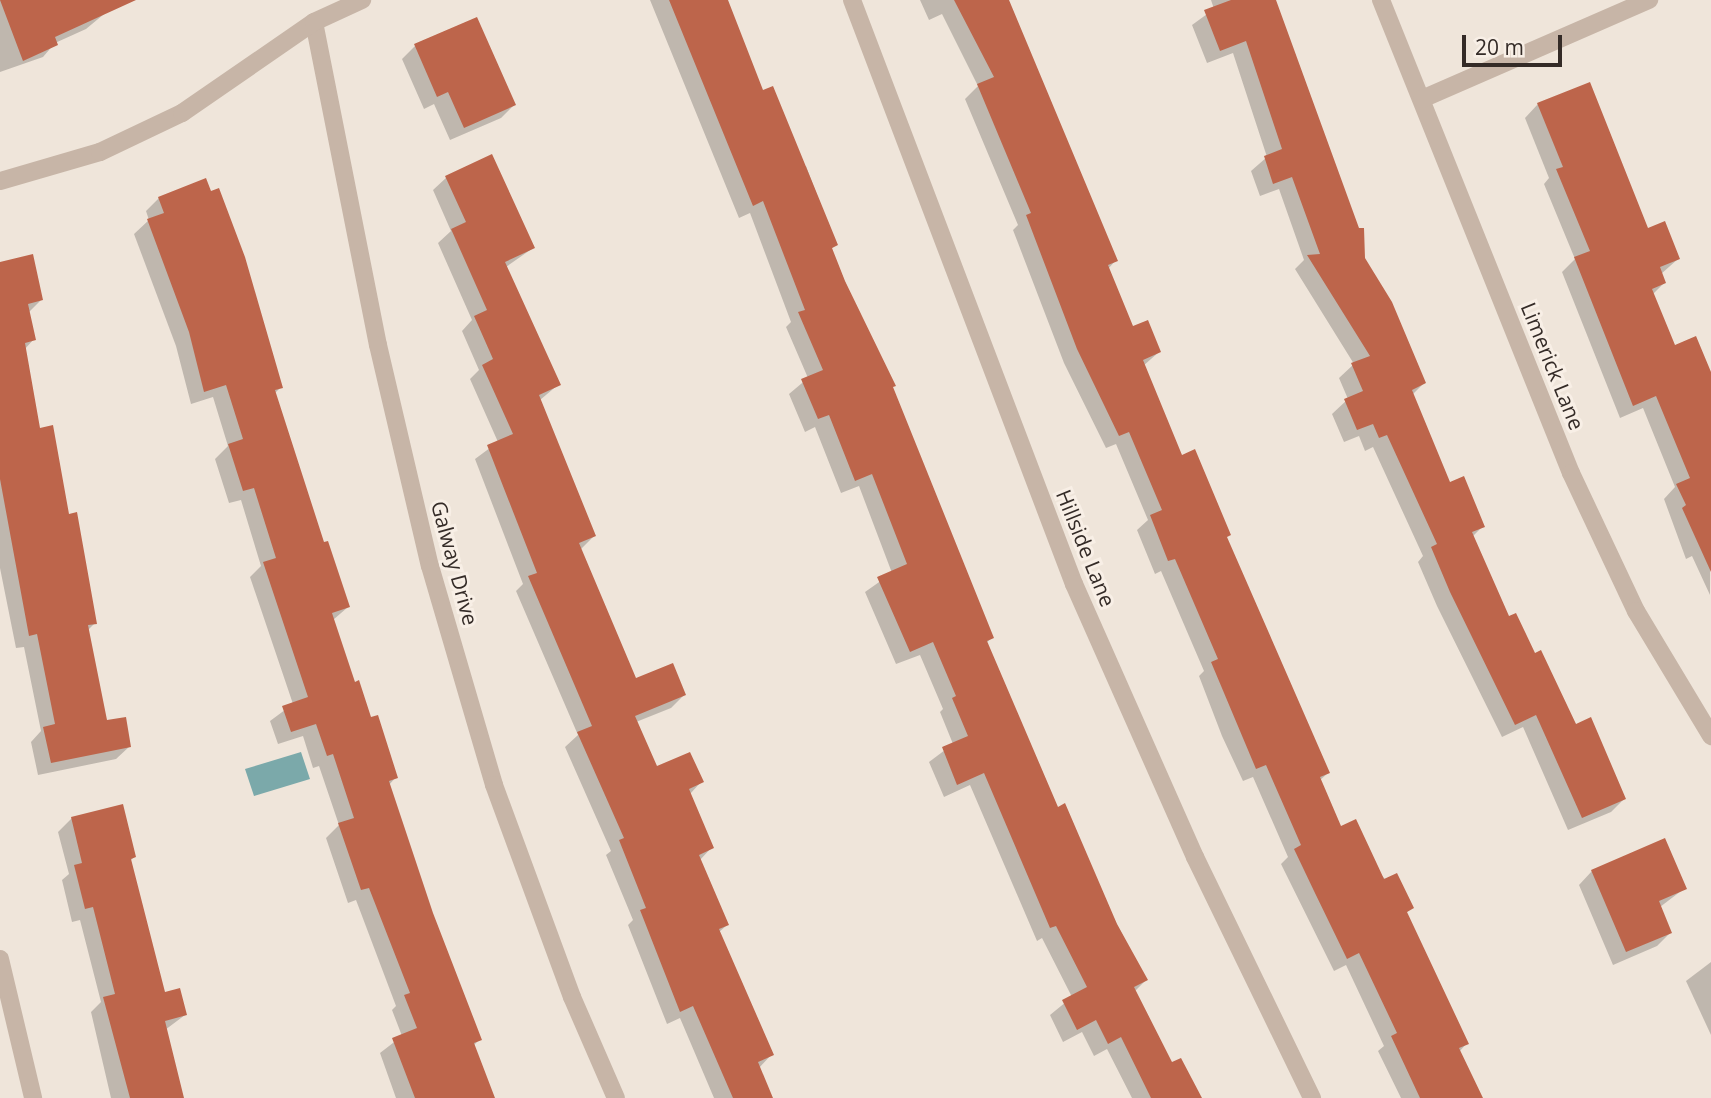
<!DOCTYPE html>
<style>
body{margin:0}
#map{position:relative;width:1711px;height:1098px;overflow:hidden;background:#efe5da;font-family:"Open Sans",sans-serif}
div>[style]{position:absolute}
.water>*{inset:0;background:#7ba9aa}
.shadow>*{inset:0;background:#0003}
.building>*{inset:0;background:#bd654b}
.minor>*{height:18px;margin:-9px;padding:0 9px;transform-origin:9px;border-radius:9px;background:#c7b5a7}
span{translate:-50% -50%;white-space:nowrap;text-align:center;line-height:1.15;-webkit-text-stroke:6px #f8efe6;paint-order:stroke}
.street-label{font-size:21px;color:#342b27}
.scale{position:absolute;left:1462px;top:35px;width:100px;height:32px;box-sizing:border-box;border:4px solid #342b27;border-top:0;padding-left:9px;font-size:21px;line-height:24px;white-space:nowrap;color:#342b27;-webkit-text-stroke:5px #f8efe6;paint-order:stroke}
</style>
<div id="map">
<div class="water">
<div style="clip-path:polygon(301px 752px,310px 779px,254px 796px,245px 769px)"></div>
</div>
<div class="shadow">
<div style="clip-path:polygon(0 0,121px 0,86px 29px,55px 43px,43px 57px,0 72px)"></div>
<div style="clip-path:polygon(650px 0,727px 0,762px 93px,802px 167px,806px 166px,836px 245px,831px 249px,891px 389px,992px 638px,986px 643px,1057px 809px,1146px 980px,1134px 992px,1171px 1065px,1200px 1098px,1132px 1098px,1107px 1049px,1094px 1056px,1082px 1032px,1063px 1042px,1050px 1015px,1072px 997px,1042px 938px,1037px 941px,970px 785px,944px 797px,929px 762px,953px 744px,940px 712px,943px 709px,920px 655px,896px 664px,865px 592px,892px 573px,859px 486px,841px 493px,815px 427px,805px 432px,789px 394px,808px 378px,786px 327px,791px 322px,750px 213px,739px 218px)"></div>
<div style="clip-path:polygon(920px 0,1006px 0,1116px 260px,1108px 269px,1132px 329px,1159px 352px,1143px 366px,1181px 457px,1225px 539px,1328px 773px,1319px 781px,1340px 829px,1411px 908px,1406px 913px,1467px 1043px,1459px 1052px,1481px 1098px,1401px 1098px,1378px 1051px,1384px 1046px,1346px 965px,1334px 971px,1281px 864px,1288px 857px,1253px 777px,1243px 781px,1222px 736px,1199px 676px,1204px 671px,1161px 571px,1155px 574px,1137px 530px,1148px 520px,1116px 444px,1106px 448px,1064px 363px,1013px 230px,1018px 225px,965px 99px,978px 86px,942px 14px,929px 20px)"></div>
<div style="clip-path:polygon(1211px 0,1274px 0,1358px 230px,1363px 258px,1424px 383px,1412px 395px,1449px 484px,1483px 526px,1472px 537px,1508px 619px,1624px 799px,1611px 812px,1568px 830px,1523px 727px,1502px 737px,1437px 606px,1418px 562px,1423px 556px,1373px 447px,1365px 451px,1359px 436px,1344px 442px,1332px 414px,1348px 399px,1339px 378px,1354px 364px,1295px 269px,1304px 260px,1279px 189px,1260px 196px,1251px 171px,1267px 157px,1233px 53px,1207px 63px,1192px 25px,1214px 9px)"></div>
<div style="clip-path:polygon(415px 46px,514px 105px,501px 118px,450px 140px,434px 104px,424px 109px,402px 59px)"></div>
<div style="clip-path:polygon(1538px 104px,1647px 230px,1678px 259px,1661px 274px,1664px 283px,1652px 295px,1674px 347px,1711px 377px,1710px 595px,1692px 556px,1686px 559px,1664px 499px,1675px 487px,1643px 408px,1620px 418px,1562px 272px,1575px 259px,1544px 184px,1549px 178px,1525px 118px)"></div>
<div style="clip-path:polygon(447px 177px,533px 248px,506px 267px,559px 384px,540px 400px,594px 536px,580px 550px,635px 680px,684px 695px,671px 708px,636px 722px,656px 769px,701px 782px,690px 794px,712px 847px,700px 860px,727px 925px,718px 933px,772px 1054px,759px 1068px,771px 1098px,714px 1098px,680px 1018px,667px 1024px,628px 925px,633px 920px,606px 855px,611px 851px,565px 747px,578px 735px,516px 591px,523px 584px,475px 459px,498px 442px,470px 379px,479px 370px,462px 331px,472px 320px,438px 243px,451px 231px,433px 190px)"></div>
<div style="clip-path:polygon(159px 198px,281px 387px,274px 394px,322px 544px,348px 607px,333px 620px,354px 684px,396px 777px,389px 785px,431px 914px,480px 1039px,473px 1046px,493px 1098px,396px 1098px,380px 1053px,402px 1036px,392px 1010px,396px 1006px,356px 900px,348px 903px,326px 838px,339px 825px,319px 766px,313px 768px,303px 736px,278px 744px,270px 721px,293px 704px,250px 577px,261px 566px,241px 500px,229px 503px,215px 459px,228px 446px,213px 397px,191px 404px,176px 346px,134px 234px,149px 220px,146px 211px)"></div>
<div style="clip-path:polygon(0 264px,41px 300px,28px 313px,34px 339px,24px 350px,39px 430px,68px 516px,95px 623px,87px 631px,105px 722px,130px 746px,116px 759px,38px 775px,31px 742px,41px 731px,24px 647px,16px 648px,0 568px)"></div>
<div style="clip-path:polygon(72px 818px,134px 857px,130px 861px,163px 994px,185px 1015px,165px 1030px,182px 1098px,111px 1098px,91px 1012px,101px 1002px,80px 920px,72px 922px,62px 880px,69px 874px,58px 832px)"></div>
<div style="clip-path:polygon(1592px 871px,1685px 888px,1660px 907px,1670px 933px,1657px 946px,1613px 965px,1579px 885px)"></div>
<div style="clip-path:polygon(1711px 962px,1711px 1035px,1686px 981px)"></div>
</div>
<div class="building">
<div style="clip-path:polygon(0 0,136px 0,55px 37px,58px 45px,23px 61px)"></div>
<div style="clip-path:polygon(669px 0,728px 0,763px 90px,773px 86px,838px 245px,832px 248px,845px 281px,896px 386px,893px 387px,994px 638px,987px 641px,1058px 807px,1065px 803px,1117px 924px,1148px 980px,1134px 987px,1172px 1062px,1181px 1058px,1202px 1098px,1151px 1098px,1121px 1037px,1108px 1044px,1096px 1020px,1077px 1030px,1062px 1000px,1087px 987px,1056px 926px,1050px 928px,984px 773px,957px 785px,942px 747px,968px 736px,952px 698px,956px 696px,933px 642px,910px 652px,877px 577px,907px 564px,872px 474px,855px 481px,829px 415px,818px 419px,801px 379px,823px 370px,798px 312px,805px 310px,763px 201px,753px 206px)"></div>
<div style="clip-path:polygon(954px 0,1009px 0,1118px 261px,1108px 265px,1133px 326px,1148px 320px,1161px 352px,1143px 360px,1182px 455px,1195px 449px,1231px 535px,1227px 537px,1330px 773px,1320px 777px,1341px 826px,1356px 819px,1384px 879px,1397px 873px,1414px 908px,1407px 912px,1469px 1044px,1459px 1048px,1483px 1098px,1420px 1098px,1391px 1036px,1397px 1033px,1359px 953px,1347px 959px,1314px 891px,1294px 849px,1301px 845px,1266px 765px,1256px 769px,1211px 662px,1218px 659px,1175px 559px,1168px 561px,1150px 515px,1162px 510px,1129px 432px,1119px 436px,1077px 349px,1026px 215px,1031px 213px,977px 84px,994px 77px)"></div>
<div style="clip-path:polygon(1231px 0,1276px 0,1359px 228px,1364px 228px,1365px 258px,1392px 302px,1426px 383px,1412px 390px,1450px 482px,1464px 476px,1485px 527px,1472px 532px,1509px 616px,1516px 613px,1535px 653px,1541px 650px,1576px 724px,1591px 717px,1626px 799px,1582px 818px,1536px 715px,1515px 725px,1450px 592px,1431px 547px,1437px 544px,1387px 435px,1379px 438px,1373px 424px,1357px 430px,1344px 399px,1363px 391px,1351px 363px,1370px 356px,1307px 255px,1320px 254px,1292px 177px,1273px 184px,1264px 156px,1282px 149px,1246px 41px,1220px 51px,1204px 10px)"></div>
<div style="clip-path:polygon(477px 17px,516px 105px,464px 128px,448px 92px,437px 97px,414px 44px)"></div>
<div style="clip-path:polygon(1590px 82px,1648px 228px,1665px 221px,1680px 259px,1660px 267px,1666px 283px,1652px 289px,1675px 345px,1696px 336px,1711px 372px,1711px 572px,1682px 508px,1686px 505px,1676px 484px,1690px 478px,1656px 396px,1633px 406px,1574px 257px,1590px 251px,1556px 169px,1563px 167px,1537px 103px)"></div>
<div style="clip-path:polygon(492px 154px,535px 248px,505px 262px,561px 385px,539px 395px,596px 536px,579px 543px,636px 678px,673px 663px,686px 695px,635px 716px,657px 766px,690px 752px,704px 782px,689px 789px,714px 848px,699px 855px,729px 925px,719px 929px,774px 1055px,758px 1062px,773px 1098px,733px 1098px,693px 1006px,680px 1012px,640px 910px,646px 908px,619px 840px,624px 838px,577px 732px,592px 726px,528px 576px,537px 573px,487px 445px,513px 434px,482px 365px,493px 359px,474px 316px,487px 310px,451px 229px,466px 222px,445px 176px)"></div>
<div style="clip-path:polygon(206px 178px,211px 191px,219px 188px,245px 257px,283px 388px,275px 390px,324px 542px,328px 541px,350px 607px,332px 613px,355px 682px,359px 680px,371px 717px,378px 715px,398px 778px,389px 781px,433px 913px,482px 1040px,474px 1043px,495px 1098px,415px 1098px,392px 1038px,417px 1028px,404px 995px,410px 993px,369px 888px,361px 890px,338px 823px,354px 818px,333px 754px,327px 756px,316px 724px,291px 732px,282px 706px,308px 697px,263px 562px,276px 558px,254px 488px,243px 491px,228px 444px,243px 439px,226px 385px,204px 392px,189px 332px,147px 219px,164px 213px,158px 197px)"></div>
<div style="clip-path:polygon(33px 254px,43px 300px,28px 304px,36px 340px,25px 343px,40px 428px,53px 425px,69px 514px,77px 512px,97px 624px,88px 625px,107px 720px,126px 717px,131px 747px,51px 763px,43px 727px,55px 724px,37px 634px,29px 636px,0 479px,0 262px)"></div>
<div style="clip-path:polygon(123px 804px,136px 857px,131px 859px,165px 992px,180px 988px,187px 1015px,165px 1021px,184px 1098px,130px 1098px,103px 997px,115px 994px,93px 907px,85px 909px,74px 865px,82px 863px,71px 817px)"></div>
<div style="clip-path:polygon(1665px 838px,1687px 889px,1659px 901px,1672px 933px,1626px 952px,1591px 870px)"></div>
</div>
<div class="minor">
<div style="left:852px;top:0;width:625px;rotate:69.19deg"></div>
<div style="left:1074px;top:584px;width:299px;rotate:66.1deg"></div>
<div style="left:1195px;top:857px;width:268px;rotate:64.1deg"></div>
<div style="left:1381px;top:0;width:510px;rotate:68.12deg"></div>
<div style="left:1571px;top:473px;width:153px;rotate:64.8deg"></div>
<div style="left:1636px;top:611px;width:146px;rotate:59deg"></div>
<div style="left:314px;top:22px;width:329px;rotate:78.8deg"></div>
<div style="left:378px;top:345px;width:227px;rotate:76.8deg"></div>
<div style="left:430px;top:566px;width:228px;rotate:73.7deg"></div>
<div style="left:494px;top:785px;width:226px;rotate:69.8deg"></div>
<div style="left:572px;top:997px;width:110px;rotate:66.5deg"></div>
<div style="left:1422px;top:99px;width:248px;rotate:-23.6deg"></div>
<div style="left:0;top:181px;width:104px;rotate:-16.2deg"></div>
<div style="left:100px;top:152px;width:91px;rotate:-25.4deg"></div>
<div style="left:182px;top:113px;width:160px;rotate:-34.6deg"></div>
<div style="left:314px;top:22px;width:53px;rotate:-24.6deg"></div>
<div style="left:0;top:959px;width:143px;rotate:76.6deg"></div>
</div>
<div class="street-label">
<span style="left:1553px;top:366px;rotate:68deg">Limerick Lane</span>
<span style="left:1086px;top:548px;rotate:68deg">Hillside Lane</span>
<span style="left:455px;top:563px;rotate:75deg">Galway Drive</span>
</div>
<div class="scale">20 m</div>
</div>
